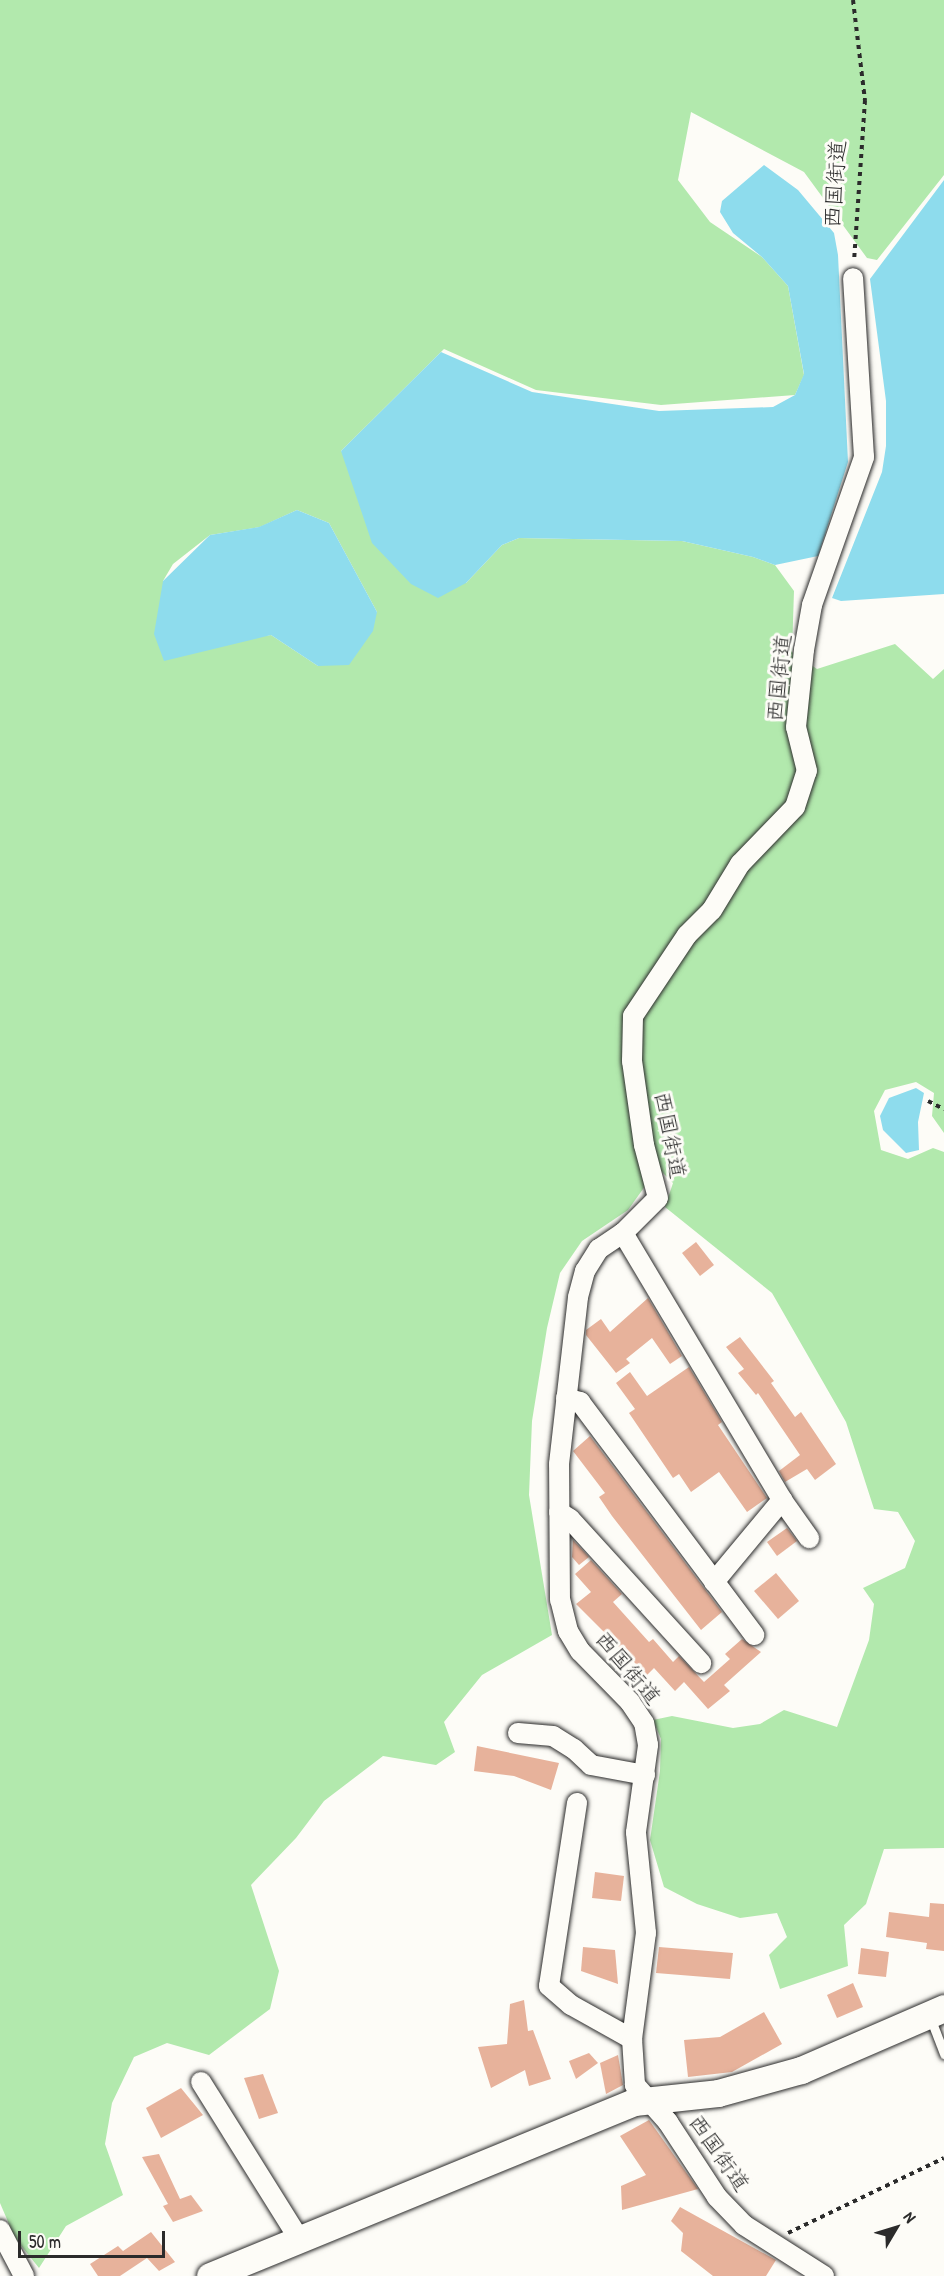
<!DOCTYPE html>
<meta charset="utf-8">
<style>
body{margin:0}
#map{position:relative;width:944px;height:2276px;overflow:hidden;background:#fdfcf7;font-family:"Patrick Hand","Klee One",sans-serif}
div>[style]{position:absolute}
.green>*{inset:0;background:#b2e9ad}
.water>*{inset:0;background:#8edced}
.building>*{inset:0;background:#e7b29b}
.path>*{height:4px;margin-top:-2px;transform-origin:0;background:repeating-linear-gradient(90deg,#2b2b2b 0 4.5px,transparent 0 9px)}
.roads{filter:drop-shadow(0 0 2px #2b2b2b) drop-shadow(0 0 2px #2b2b2b)}
.lane>*{height:9px;margin:-4.5px;padding:0 4.5px;transform-origin:4.5px;border-radius:4.5px;background:#fdfcf7}
.street>*{height:20px;margin:-10px;padding:0 10px;transform-origin:10px;border-radius:10px;background:#fdfcf7}
.secondary>*{height:27px;margin:-13.5px;padding:0 13.5px;transform-origin:13.5px;border-radius:13.5px;background:#fdfcf7}
span{translate:-50% -50%;white-space:nowrap;text-align:center;line-height:1.15;-webkit-text-stroke:6px #fdfcf7;paint-order:stroke}
.street-label{font-size:22px;color:#2b2b2b}
.north{position:absolute;left:866px;top:2198px;width:60px;height:60px;-webkit-text-stroke:4px #fdfcf7;paint-order:stroke;rotate:52deg;font-size:16px;font-weight:700;line-height:24px;text-align:center;color:#2b2b2b}
.north::after{content:'';display:block;margin:auto;width:21px;height:27px;background:#2b2b2b;clip-path:polygon(50% 0,100% 100%,50% 72%,0 100%)}
.scale{position:absolute;left:18px;top:2231px;width:147px;height:27px;box-sizing:border-box;border:3px solid #2b2b2b;border-top:0;padding-left:8px;font-size:18px;line-height:21px;white-space:nowrap;color:#2b2b2b;-webkit-text-stroke:4px #fdfcf7;paint-order:stroke}
</style>
<div id="map">
<div class="green">
<div style="clip-path:polygon(evenodd,0 0,944px 0,944px 175px,877px 260px,867px 258px,804px 172px,691px 112px,678px 180px,710px 222px,762px 257px,788px 286px,804px 375px,795px 395px,661px 405px,536px 390px,444px 349px,341px 451px,466px 583px,502px 545px,519px 538px,682px 541px,753px 557px,775px 565px,794px 591px,792px 652px,817px 669px,895px 644px,933px 679px,944px 669px,944px 1133px,932px 1116px,934px 1093px,916px 1082px,885px 1090px,874px 1111px,881px 1150px,908px 1159px,933px 1148px,944px 1152px,944px 1848px,884px 1849px,866px 1904px,844px 1925px,848px 1966px,780px 1989px,769px 1955px,787px 1937px,777px 1913px,740px 1918px,697px 1904px,664px 1887px,650px 1840px,660px 1771px,661px 1739px,653px 1720px,672px 1716px,733px 1728px,760px 1724px,784px 1710px,837px 1727px,869px 1640px,874px 1604px,863px 1588px,905px 1568px,915px 1541px,898px 1512px,874px 1509px,846px 1422px,772px 1293px,665px 1207px,673px 1183px,658px 1168px,628px 1210px,582px 1241px,560px 1273px,547px 1328px,532px 1421px,529px 1495px,552px 1635px,482px 1675px,444px 1722px,455px 1752px,436px 1765px,383px 1756px,324px 1801px,296px 1838px,251px 1885px,279px 1971px,270px 2009px,209px 2055px,167px 2043px,134px 2057px,112px 2103px,105px 2144px,123px 2195px,66px 2226px,39px 2268px,15px 2238px,0 2203px,0 0,297px 510px,329px 523px,377px 612px,318px 666px,271px 635px,219px 642px,163px 581px,173px 564px,210px 535px,260px 527px,297px 510px)"></div>
</div>
<div class="water">
<div style="clip-path:polygon(764px 165px,798px 190px,834px 233px,838px 255px,848px 462px,818px 556px,775px 565px,753px 557px,682px 541px,519px 538px,502px 545px,466px 583px,438px 598px,411px 584px,372px 543px,341px 451px,441px 352px,532px 392px,659px 411px,773px 407px,795px 395px,804px 374px,788px 286px,762px 257px,733px 233px,720px 212px,722px 201px)"></div>
<div style="clip-path:polygon(944px 180px,944px 594px,841px 601px,832px 598px,882px 472px,886px 446px,886px 401px,870px 279px)"></div>
<div style="clip-path:polygon(297px 510px,329px 523px,377px 612px,373px 631px,349px 665px,318px 666px,271px 635px,164px 661px,154px 634px,163px 581px,210px 535px,259px 527px)"></div>
<div style="clip-path:polygon(916px 1088px,924px 1093px,918px 1122px,919px 1150px,906px 1153px,883px 1130px,880px 1116px,889px 1098px)"></div>
</div>
<div class="building">
<div style="clip-path:polygon(696px 1242px,714px 1265px,700px 1276px,682px 1253px)"></div>
<div style="clip-path:polygon(648px 1298px,682px 1356px,670px 1364px,652px 1338px,626px 1359px,630px 1363px,616px 1373px,586px 1335px,586px 1330px,601px 1319px,610px 1332px)"></div>
<div style="clip-path:polygon(740px 1337px,774px 1381px,771px 1383px,795px 1417px,801px 1412px,836px 1464px,815px 1480px,807px 1469px,785px 1482px,779px 1471px,800px 1455px,758px 1393px,756px 1395px,738px 1373px,744px 1369px,726px 1347px)"></div>
<div style="clip-path:polygon(689px 1367px,722px 1422px,718px 1425px,767px 1498px,747px 1512px,719px 1472px,691px 1492px,679px 1474px,673px 1478px,629px 1413px,635px 1409px,616px 1383px,630px 1372px,647px 1396px)"></div>
<div style="clip-path:polygon(590px 1436px,722px 1612px,701px 1630px,612px 1516px,599px 1497px,605px 1493px,573px 1451px)"></div>
<div style="clip-path:polygon(787px 1528px,797px 1541px,777px 1556px,767px 1542px)"></div>
<div style="clip-path:polygon(573px 1540px,589px 1557px,579px 1565px,572px 1557px)"></div>
<div style="clip-path:polygon(591px 1560px,622px 1594px,613px 1602px,649px 1642px,653px 1639px,673px 1662px,679px 1656px,704px 1682px,730px 1659px,725px 1654px,742px 1639px,761px 1652px,724px 1685px,730px 1691px,708px 1709px,684px 1682px,675px 1691px,654px 1668px,647px 1675px,576px 1604px,591px 1592px,575px 1574px)"></div>
<div style="clip-path:polygon(776px 1573px,799px 1601px,778px 1619px,754px 1591px)"></div>
<div style="clip-path:polygon(477px 1746px,559px 1763px,551px 1790px,514px 1776px,474px 1771px)"></div>
<div style="clip-path:polygon(595px 1872px,624px 1876px,621px 1901px,592px 1898px)"></div>
<div style="clip-path:polygon(930px 1903px,944px 1904px,944px 1951px,926px 1949px,927px 1943px,886px 1937px,889px 1912px,929px 1917px)"></div>
<div style="clip-path:polygon(583px 1947px,615px 1950px,618px 1984px,581px 1971px)"></div>
<div style="clip-path:polygon(659px 1947px,733px 1953px,730px 1979px,656px 1973px)"></div>
<div style="clip-path:polygon(861px 1948px,889px 1952px,886px 1977px,858px 1974px)"></div>
<div style="clip-path:polygon(853px 1983px,863px 2007px,837px 2018px,827px 1995px)"></div>
<div style="clip-path:polygon(524px 2000px,528px 2031px,533px 2030px,551px 2079px,529px 2086px,525px 2070px,491px 2088px,478px 2047px,507px 2044px,510px 2004px)"></div>
<div style="clip-path:polygon(764px 2012px,782px 2044px,732px 2072px,688px 2077px,684px 2040px,720px 2037px)"></div>
<div style="clip-path:polygon(589px 2053px,598px 2063px,576px 2079px,569px 2061px)"></div>
<div style="clip-path:polygon(618px 2055px,623px 2085px,606px 2094px,600px 2063px)"></div>
<div style="clip-path:polygon(263px 2074px,278px 2113px,259px 2119px,244px 2078px)"></div>
<div style="clip-path:polygon(181px 2088px,203px 2115px,161px 2138px,146px 2108px)"></div>
<div style="clip-path:polygon(649px 2120px,698px 2189px,622px 2210px,621px 2186px,646px 2175px,620px 2136px)"></div>
<div style="clip-path:polygon(159px 2154px,180px 2199px,191px 2195px,203px 2211px,173px 2222px,163px 2206px,168px 2204px,142px 2157px)"></div>
<div style="clip-path:polygon(680px 2207px,776px 2260px,766px 2276px,713px 2276px,681px 2251px,683px 2233px,671px 2221px)"></div>
<div style="clip-path:polygon(151px 2232px,175px 2262px,159px 2271px,147px 2258px,120px 2276px,98px 2276px,90px 2264px,118px 2246px,123px 2251px)"></div>
</div>
<div class="path">
<div style="left:853px;top:0;width:101px;rotate:83.2deg"></div>
<div style="left:865px;top:100px;width:162px;rotate:93.9deg"></div>
<div style="left:928px;top:1101px;width:18px;rotate:27deg"></div>
<div style="left:788px;top:2233px;width:173px;rotate:-25.7deg"></div>
</div>
<div class="roads">
<div class="lane">
<div style="left:930px;top:2017px;width:40px;rotate:69deg"></div>
</div>
<div class="street">
<div style="left:623px;top:1233px;width:311px;rotate:59.2deg"></div>
<div style="left:782px;top:1500px;width:47px;rotate:54.6deg"></div>
<div style="left:566px;top:1398px;width:15px;rotate:16deg"></div>
<div style="left:580px;top:1402px;width:291px;rotate:53.2deg"></div>
<div style="left:559px;top:1512px;width:13px;rotate:32deg"></div>
<div style="left:570px;top:1519px;width:195px;rotate:47.7deg"></div>
<div style="left:714px;top:1582px;width:107px;rotate:-50.3deg"></div>
<div style="left:518px;top:1733px;width:35px;rotate:5deg"></div>
<div style="left:553px;top:1736px;width:25px;rotate:32deg"></div>
<div style="left:574px;top:1749px;width:23px;rotate:43deg"></div>
<div style="left:591px;top:1765px;width:55px;rotate:10.5deg"></div>
<div style="left:577px;top:1803px;width:185px;rotate:98.7deg"></div>
<div style="left:549px;top:1986px;width:29px;rotate:41deg"></div>
<div style="left:571px;top:2005px;width:70px;rotate:29.1deg"></div>
<div style="left:201px;top:2082px;width:183px;rotate:58deg"></div>
<div style="left:0;top:2230px;width:52px;rotate:62.4deg"></div>
<div style="left:824px;top:2276px;width:95px;rotate:-147.5deg"></div>
<div style="left:744px;top:2225px;width:39px;rotate:-134deg"></div>
<div style="left:717px;top:2197px;width:90px;rotate:-123.2deg"></div>
<div style="left:668px;top:2122px;width:50px;rotate:-131.7deg"></div>
<div style="left:635px;top:2085px;width:46px;rotate:-93.7deg"></div>
<div style="left:632px;top:2039px;width:107px;rotate:-82.5deg"></div>
<div style="left:646px;top:1933px;width:101px;rotate:-95.7deg"></div>
<div style="left:636px;top:1832px;width:88px;rotate:-82.1deg"></div>
<div style="left:648px;top:1745px;width:22px;rotate:-100deg"></div>
<div style="left:644px;top:1723px;width:25px;rotate:-124deg"></div>
<div style="left:630px;top:1702px;width:71px;rotate:-134.4deg"></div>
<div style="left:580px;top:1651px;width:23px;rotate:-121deg"></div>
<div style="left:568px;top:1631px;width:32px;rotate:-104deg"></div>
<div style="left:560px;top:1600px;width:136px;rotate:-90.4deg"></div>
<div style="left:559px;top:1464px;width:168px;rotate:-83.5deg"></div>
<div style="left:578px;top:1297px;width:27px;rotate:-75deg"></div>
<div style="left:585px;top:1271px;width:26px;rotate:-58deg"></div>
<div style="left:599px;top:1249px;width:29px;rotate:-34deg"></div>
<div style="left:623px;top:1233px;width:49px;rotate:-45deg"></div>
<div style="left:658px;top:1198px;width:55px;rotate:-104.8deg"></div>
<div style="left:644px;top:1145px;width:85px;rotate:-98.1deg"></div>
<div style="left:632px;top:1061px;width:45px;rotate:-88.7deg"></div>
<div style="left:633px;top:1016px;width:97px;rotate:-56.3deg"></div>
<div style="left:687px;top:935px;width:35px;rotate:-45deg"></div>
<div style="left:712px;top:910px;width:54px;rotate:-58.7deg"></div>
<div style="left:740px;top:864px;width:79px;rotate:-46deg"></div>
<div style="left:795px;top:807px;width:38px;rotate:-72deg"></div>
<div style="left:807px;top:771px;width:45px;rotate:-104deg"></div>
<div style="left:796px;top:727px;width:77px;rotate:-84.1deg"></div>
<div style="left:804px;top:650px;width:46px;rotate:-79.9deg"></div>
<div style="left:812px;top:605px;width:157px;rotate:-70.6deg"></div>
<div style="left:864px;top:457px;width:179px;rotate:-93.5deg"></div>
</div>
<div class="secondary">
<div style="left:210px;top:2276px;width:458px;rotate:-22.3deg"></div>
<div style="left:634px;top:2102px;width:84px;rotate:-6.1deg"></div>
<div style="left:718px;top:2093px;width:86px;rotate:-15.5deg"></div>
<div style="left:801px;top:2070px;width:156px;rotate:-23.4deg"></div>
</div>
</div>
<div class="street-label">
<span style="left:835px;top:184px;rotate:-86deg">西国街道</span>
<span style="left:779px;top:678px;rotate:-84deg">西国街道</span>
<span style="left:670px;top:1135px;rotate:79deg">西国街道</span>
<span style="left:628px;top:1668px;rotate:50deg">西国街道</span>
<span style="left:719px;top:2153px;rotate:55deg">西国街道</span>
</div>
<div class="north">N</div>
<div class="scale">50 m</div>
</div>
